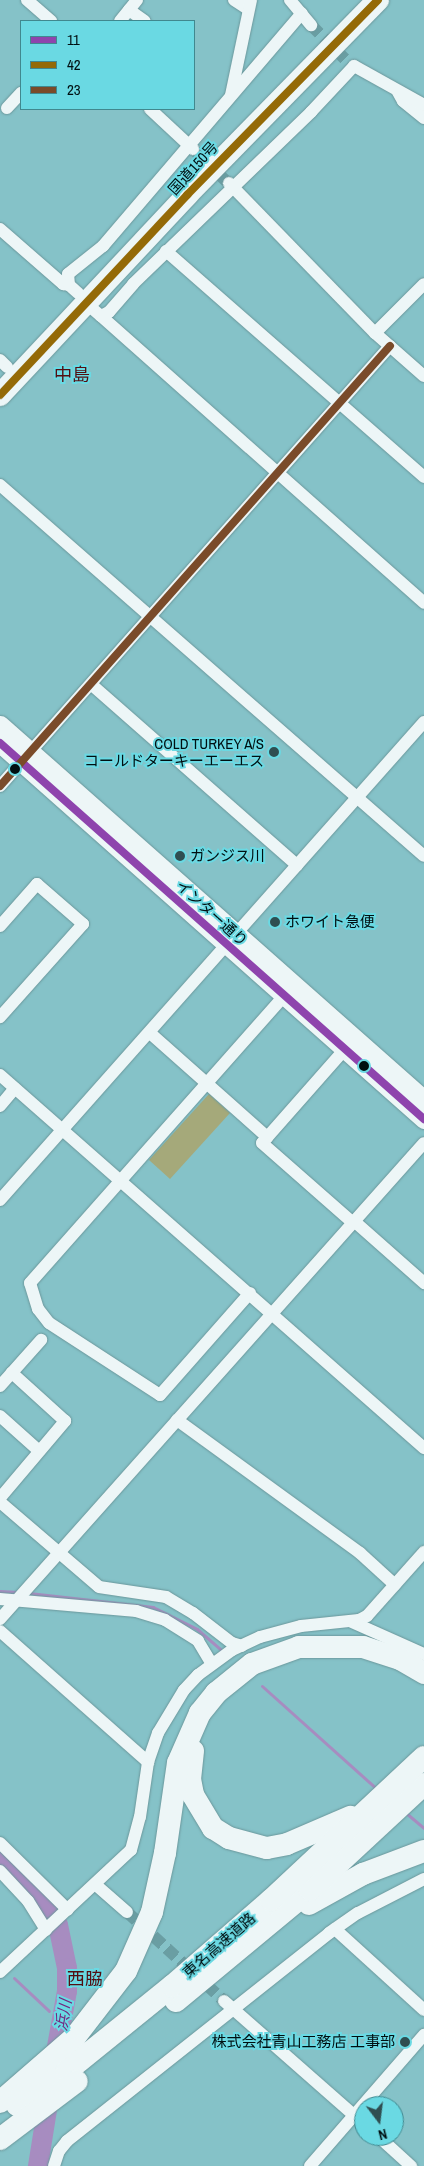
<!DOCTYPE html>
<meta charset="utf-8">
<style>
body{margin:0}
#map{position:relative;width:424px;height:2166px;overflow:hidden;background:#85c2c8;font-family:"Archivo Narrow","Noto Sans JP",sans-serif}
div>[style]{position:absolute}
.green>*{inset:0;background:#a5a97a}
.stream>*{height:3px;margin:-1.5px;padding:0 1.5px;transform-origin:1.5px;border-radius:1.5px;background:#a78cc0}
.river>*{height:20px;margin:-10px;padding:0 10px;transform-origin:10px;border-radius:10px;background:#a78cc0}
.street-tunnel>*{height:12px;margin-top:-6px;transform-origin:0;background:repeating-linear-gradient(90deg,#6a9ea3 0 12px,transparent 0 18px)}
.roads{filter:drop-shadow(0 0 1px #6b979b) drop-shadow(0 0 1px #6b979b)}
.street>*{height:12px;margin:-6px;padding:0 6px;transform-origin:6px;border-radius:6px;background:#edf6f7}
.primary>*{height:19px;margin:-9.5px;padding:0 9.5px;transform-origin:9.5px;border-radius:9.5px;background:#edf6f7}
.highway>*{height:22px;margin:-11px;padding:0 11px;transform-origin:11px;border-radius:11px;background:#edf6f7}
.bus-1>*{height:8px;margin:-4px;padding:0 4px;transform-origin:4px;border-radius:4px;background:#8e44ad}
.bus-2>*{height:8px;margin:-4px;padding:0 4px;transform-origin:4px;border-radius:4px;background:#946a07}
.bus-3>*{height:8px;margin:-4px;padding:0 4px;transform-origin:4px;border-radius:4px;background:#7a4b2a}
.dots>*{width:14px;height:14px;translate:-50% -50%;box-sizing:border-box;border:2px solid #6ad9e3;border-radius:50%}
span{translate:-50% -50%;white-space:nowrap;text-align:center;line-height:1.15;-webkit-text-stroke:4px #6ad9e3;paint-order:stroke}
.street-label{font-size:15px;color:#000f11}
.poi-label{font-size:15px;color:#000f11}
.right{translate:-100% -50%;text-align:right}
.left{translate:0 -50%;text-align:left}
.water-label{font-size:16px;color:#75277e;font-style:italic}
.quarter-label{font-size:18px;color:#530e12}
.legend{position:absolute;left:20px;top:20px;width:175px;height:90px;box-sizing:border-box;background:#6ad9e3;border:1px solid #40888f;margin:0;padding:6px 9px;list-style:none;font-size:15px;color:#000f11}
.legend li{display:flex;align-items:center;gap:10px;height:25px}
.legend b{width:25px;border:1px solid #40888f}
.north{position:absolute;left:354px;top:2096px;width:50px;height:50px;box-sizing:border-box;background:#6ad9e3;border:1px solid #40888f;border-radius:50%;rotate:165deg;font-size:14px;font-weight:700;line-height:20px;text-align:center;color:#000f11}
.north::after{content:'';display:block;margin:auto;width:18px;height:22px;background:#2f4e51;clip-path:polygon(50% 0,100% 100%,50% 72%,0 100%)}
</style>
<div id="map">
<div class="green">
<div style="clip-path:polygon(209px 1094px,230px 1113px,170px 1179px,149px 1160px)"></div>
</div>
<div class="stream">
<div style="left:0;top:1591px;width:18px;rotate:3deg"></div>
<div style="left:29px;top:1593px;width:125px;rotate:6.4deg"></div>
<div style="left:153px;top:1607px;width:49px;rotate:26.6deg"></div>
<div style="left:197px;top:1629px;width:35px;rotate:41deg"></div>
<div style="left:262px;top:1686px;width:156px;rotate:41.9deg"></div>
<div style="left:406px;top:1813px;width:23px;rotate:40deg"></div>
<div style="left:14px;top:1978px;width:48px;rotate:43.3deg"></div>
</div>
<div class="river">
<div style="left:0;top:1854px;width:28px;rotate:42deg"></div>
<div style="left:21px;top:1873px;width:40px;rotate:51deg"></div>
<div style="left:46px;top:1904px;width:24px;rotate:60deg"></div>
<div style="left:58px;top:1925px;width:44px;rotate:78.2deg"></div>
<div style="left:67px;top:1968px;width:23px;rotate:90deg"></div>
<div style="left:67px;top:1991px;width:73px;rotate:100.2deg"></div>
<div style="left:38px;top:2166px;width:76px;rotate:-80.9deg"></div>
</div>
<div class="street-tunnel">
<div style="left:311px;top:25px;width:49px;rotate:45deg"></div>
<div style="left:193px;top:149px;width:47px;rotate:44.1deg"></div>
<div style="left:127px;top:1912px;width:132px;rotate:42.5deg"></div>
</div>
<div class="roads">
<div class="street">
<div style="left:27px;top:0;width:32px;rotate:41deg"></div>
<div style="left:234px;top:0;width:17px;rotate:33deg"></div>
<div style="left:290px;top:0;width:33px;rotate:50deg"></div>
<div style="left:129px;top:10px;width:19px;rotate:35deg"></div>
<div style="left:120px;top:21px;width:27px;rotate:-51deg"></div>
<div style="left:398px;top:92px;width:10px;rotate:61deg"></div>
<div style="left:403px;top:101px;width:27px;rotate:39deg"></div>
<div style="left:231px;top:95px;width:97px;rotate:-78.1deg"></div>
<div style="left:7px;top:108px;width:21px;rotate:-47deg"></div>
<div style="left:150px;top:109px;width:59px;rotate:42.9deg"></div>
<div style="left:229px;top:183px;width:209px;rotate:45.8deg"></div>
<div style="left:375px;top:333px;width:65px;rotate:41.3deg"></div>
<div style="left:0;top:229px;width:84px;rotate:41.1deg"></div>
<div style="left:63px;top:284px;width:6px;rotate:9deg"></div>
<div style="left:166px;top:251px;width:343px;rotate:41.2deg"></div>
<div style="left:78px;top:293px;width:12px;rotate:-138deg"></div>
<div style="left:69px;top:285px;width:11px;rotate:-95deg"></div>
<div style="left:68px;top:274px;width:45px;rotate:-38.7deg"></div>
<div style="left:103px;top:246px;width:306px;rotate:-49.5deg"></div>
<div style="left:87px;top:304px;width:18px;rotate:41deg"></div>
<div style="left:101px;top:316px;width:9px;rotate:-27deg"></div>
<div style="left:109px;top:312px;width:37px;rotate:-49deg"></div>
<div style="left:133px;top:284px;width:248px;rotate:-44deg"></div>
<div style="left:311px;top:112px;width:63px;rotate:-46.9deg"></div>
<div style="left:354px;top:66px;width:80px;rotate:29.1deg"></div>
<div style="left:101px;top:316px;width:432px;rotate:41.6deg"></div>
<div style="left:375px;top:333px;width:69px;rotate:-45deg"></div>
<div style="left:0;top:360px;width:10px;rotate:45deg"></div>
<div style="left:0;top:485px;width:563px;rotate:41.19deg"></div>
<div style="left:92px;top:685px;width:273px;rotate:41.3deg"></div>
<div style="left:0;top:786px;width:588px;rotate:-48.45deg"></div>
<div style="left:0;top:926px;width:56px;rotate:-48.6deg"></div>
<div style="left:37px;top:884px;width:61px;rotate:41deg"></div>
<div style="left:83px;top:924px;width:125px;rotate:131.7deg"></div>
<div style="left:150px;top:1033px;width:157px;rotate:41.6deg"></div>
<div style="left:345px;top:1049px;width:125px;rotate:131.4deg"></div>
<div style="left:262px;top:1143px;width:121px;rotate:41.3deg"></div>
<div style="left:0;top:1075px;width:565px;rotate:41.34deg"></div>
<div style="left:0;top:1106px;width:23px;rotate:-50deg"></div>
<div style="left:0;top:1200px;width:639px;rotate:-48.43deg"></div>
<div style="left:354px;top:1221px;width:94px;rotate:41.5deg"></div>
<div style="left:250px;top:1293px;width:136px;rotate:131.4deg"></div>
<div style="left:160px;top:1395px;width:132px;rotate:-147deg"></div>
<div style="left:49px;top:1323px;width:18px;rotate:-128deg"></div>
<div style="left:38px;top:1309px;width:27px;rotate:-107deg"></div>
<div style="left:30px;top:1283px;width:385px;rotate:-48.5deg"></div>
<div style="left:0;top:1386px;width:62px;rotate:-48.3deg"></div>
<div style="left:0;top:1416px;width:51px;rotate:41.8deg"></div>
<div style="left:177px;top:1420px;width:226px;rotate:36deg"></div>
<div style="left:360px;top:1553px;width:47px;rotate:42.4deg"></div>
<div style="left:0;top:1498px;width:101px;rotate:-49.8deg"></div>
<div style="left:65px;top:1421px;width:72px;rotate:-137.8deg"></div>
<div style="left:0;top:1502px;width:130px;rotate:40.6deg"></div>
<div style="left:99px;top:1587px;width:68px;rotate:8.5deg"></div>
<div style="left:166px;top:1597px;width:31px;rotate:31deg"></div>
<div style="left:193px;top:1613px;width:49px;rotate:37.6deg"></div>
<div style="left:232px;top:1643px;width:10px;rotate:17deg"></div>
<div style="left:0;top:1599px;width:137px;rotate:5deg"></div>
<div style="left:136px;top:1611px;width:30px;rotate:17deg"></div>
<div style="left:165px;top:1620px;width:39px;rotate:32deg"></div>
<div style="left:198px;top:1641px;width:27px;rotate:59deg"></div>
<div style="left:0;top:1619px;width:637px;rotate:-48.31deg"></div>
<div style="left:352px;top:1622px;width:79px;rotate:24deg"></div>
<div style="left:0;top:1631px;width:198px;rotate:41.5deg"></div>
<div style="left:0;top:1843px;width:95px;rotate:44.6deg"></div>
<div style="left:0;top:1871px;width:41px;rotate:47deg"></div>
<div style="left:28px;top:1901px;width:34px;rotate:58deg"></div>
<div style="left:96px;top:1885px;width:41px;rotate:41.1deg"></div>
<div style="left:335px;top:1929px;width:120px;rotate:42.3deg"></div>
<div style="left:0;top:1972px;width:179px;rotate:-43deg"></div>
<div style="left:131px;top:1850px;width:34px;rotate:-75deg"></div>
<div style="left:140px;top:1817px;width:56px;rotate:-81.7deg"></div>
<div style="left:148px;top:1762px;width:31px;rotate:-71deg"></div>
<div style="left:158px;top:1733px;width:50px;rotate:-58.8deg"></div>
<div style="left:184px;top:1690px;width:21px;rotate:-47deg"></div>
<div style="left:198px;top:1675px;width:42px;rotate:-36.3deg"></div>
<div style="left:232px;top:1650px;width:31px;rotate:-25deg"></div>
<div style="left:260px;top:1637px;width:42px;rotate:-15deg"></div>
<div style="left:301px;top:1626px;width:58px;rotate:-5.9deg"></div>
<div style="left:359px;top:1620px;width:9px;rotate:-27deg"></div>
<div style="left:367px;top:1616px;width:86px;rotate:-48.3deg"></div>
<div style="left:224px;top:2001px;width:186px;rotate:41.3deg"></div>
<div style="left:378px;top:2136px;width:45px;rotate:42.3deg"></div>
<div style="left:54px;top:2166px;width:16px;rotate:-72deg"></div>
<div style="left:59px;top:2151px;width:13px;rotate:-51deg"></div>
<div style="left:67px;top:2141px;width:335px;rotate:-38.4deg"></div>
<div style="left:329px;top:1933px;width:35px;rotate:-35deg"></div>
<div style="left:358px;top:1913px;width:74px;rotate:-27.3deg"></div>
<div style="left:310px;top:2166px;width:174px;rotate:-49deg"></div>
</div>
<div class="primary">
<div style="left:0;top:725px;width:566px;rotate:41.49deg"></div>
<div style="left:0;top:743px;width:567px;rotate:41.57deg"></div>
</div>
<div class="highway">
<div style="left:0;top:395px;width:274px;rotate:-46.9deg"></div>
<div style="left:187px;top:195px;width:273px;rotate:-45.6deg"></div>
<div style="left:193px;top:1751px;width:28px;rotate:96deg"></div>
<div style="left:190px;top:1779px;width:16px;rotate:79deg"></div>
<div style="left:193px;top:1795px;width:39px;rotate:59deg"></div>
<div style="left:213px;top:1828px;width:19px;rotate:32deg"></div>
<div style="left:229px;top:1838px;width:39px;rotate:15deg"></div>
<div style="left:267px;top:1848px;width:20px;rotate:-11deg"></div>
<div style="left:287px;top:1844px;width:69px;rotate:-23.2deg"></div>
<div style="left:309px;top:1904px;width:62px;rotate:-29.1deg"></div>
<div style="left:363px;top:1874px;width:65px;rotate:-20.7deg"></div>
<div style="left:176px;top:2001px;width:174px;rotate:-39.6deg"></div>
<div style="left:310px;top:1890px;width:156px;rotate:-42.9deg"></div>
<div style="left:0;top:2102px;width:99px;rotate:-40.9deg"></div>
<div style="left:75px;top:2037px;width:83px;rotate:-52.3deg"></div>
<div style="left:126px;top:1971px;width:64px;rotate:-66.2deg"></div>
<div style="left:152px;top:1912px;width:60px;rotate:-77.6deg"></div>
<div style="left:165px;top:1853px;width:91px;rotate:-81.8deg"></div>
<div style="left:178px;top:1763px;width:55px;rotate:-66.3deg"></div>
<div style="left:200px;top:1713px;width:26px;rotate:-51deg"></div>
<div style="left:216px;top:1693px;width:46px;rotate:-38.9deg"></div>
<div style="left:252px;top:1664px;width:50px;rotate:-19.9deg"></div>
<div style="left:299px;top:1647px;width:64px"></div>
<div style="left:363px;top:1647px;width:39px;rotate:18deg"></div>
<div style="left:400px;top:1659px;width:28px;rotate:30deg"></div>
<div style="left:17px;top:2105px;width:60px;rotate:-34.2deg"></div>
<div style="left:67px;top:2071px;width:135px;rotate:-39deg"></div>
<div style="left:172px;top:1986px;width:131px;rotate:-41deg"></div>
<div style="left:271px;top:1900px;width:209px;rotate:-43.1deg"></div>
<div style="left:0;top:2139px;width:96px;rotate:-37deg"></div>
</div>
</div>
<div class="bus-1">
<div style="left:0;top:743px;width:567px;rotate:41.57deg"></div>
</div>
<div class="bus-2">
<div style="left:0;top:395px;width:274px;rotate:-46.9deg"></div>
<div style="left:187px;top:195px;width:273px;rotate:-45.6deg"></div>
</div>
<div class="bus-3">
<div style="left:0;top:786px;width:588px;rotate:-48.45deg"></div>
</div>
<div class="dots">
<div style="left:274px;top:752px;background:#2f4e51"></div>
<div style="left:15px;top:769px;background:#000f11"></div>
<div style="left:180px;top:856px;background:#2f4e51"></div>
<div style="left:275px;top:922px;background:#2f4e51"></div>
<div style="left:364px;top:1066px;background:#000f11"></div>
<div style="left:405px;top:2042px;background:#2f4e51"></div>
</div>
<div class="street-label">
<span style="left:193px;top:168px;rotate:-48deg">国道150号</span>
<span style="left:212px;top:913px;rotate:42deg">インター通り</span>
<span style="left:219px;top:1945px;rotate:-41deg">東名高速道路</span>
</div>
<div class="poi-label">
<span class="right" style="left:264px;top:752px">COLD TURKEY A/S<br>コールドターキーエーエス</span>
<span class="left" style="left:190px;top:856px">ガンジス川</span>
<span class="left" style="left:285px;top:922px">ホワイト急便</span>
<span class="right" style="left:395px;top:2042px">株式会社青山工務店 工事部</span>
</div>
<div class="water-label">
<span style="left:63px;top:2015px;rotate:-81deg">浜川</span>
</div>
<div class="quarter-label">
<span style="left:72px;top:375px">中島</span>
<span style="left:85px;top:1979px">西脇</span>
</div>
<ul class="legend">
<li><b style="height:6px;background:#8e44ad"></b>11</li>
<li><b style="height:6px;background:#946a07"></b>42</li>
<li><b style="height:6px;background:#7a4b2a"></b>23</li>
</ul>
<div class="north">N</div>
</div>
